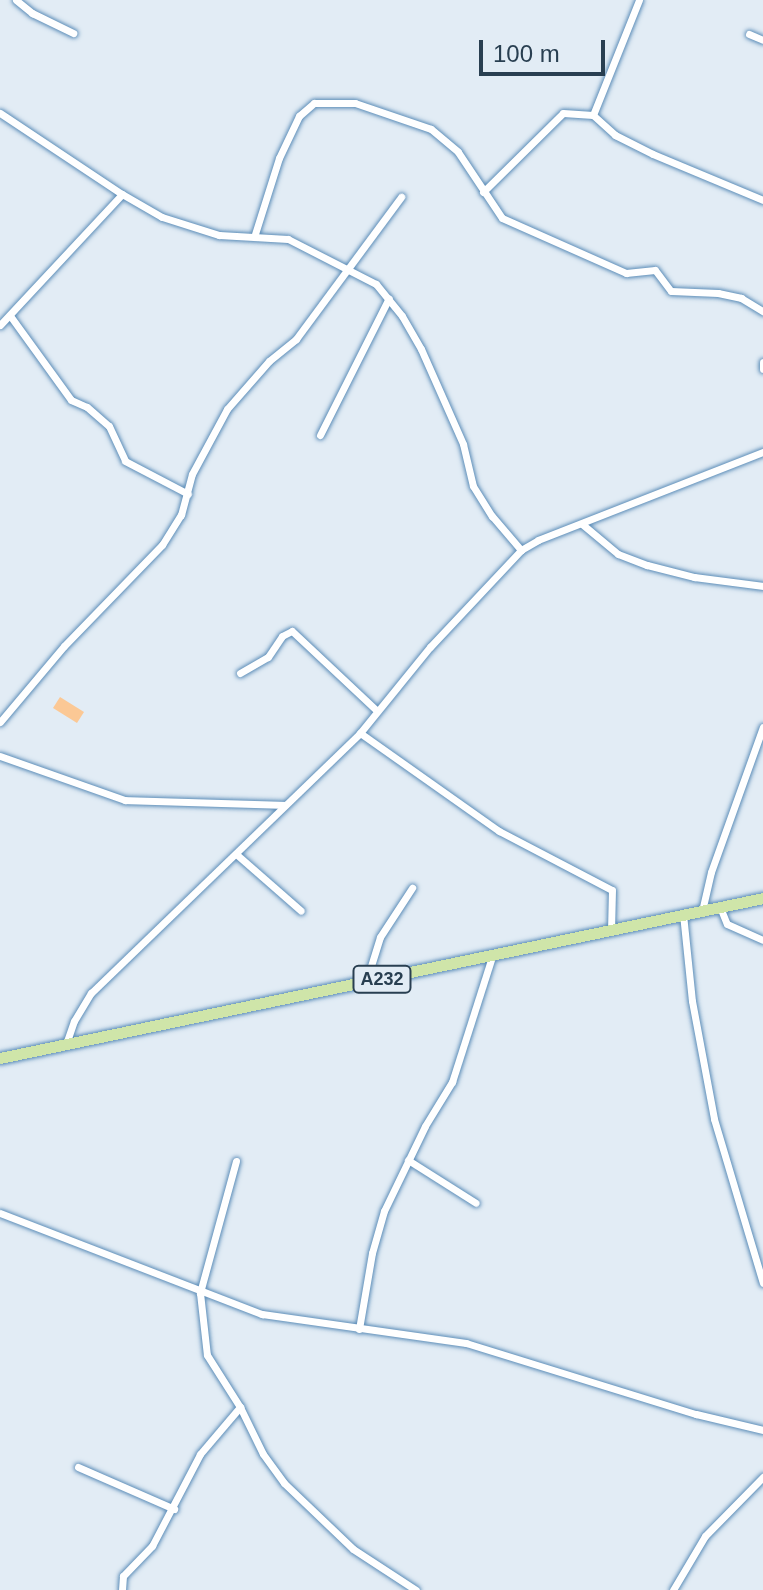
<!DOCTYPE html>
<style>
body{margin:0}
#map{position:relative;width:763px;height:1590px;overflow:hidden;background:#e2ecf5;font-family:Helvetica,sans-serif}
div>[style]{position:absolute}
.green>*{inset:0;background:#fbc895}
.roads{filter:drop-shadow(0 0 2px #5c8db8) drop-shadow(0 0 2px #5c8db8)}
.street>*{height:7px;margin:-3.5px;padding:0 3.5px;transform-origin:3.5px;border-radius:3.5px;background:#fff}
.primary>*{height:11px;margin:-5.5px;padding:0 5.5px;transform-origin:5.5px;border-radius:5.5px;background:#cfe5a9}
span{translate:-50% -50%;white-space:nowrap;text-align:center;line-height:1.15;-webkit-text-stroke:6px #e2ecf5;paint-order:stroke}
.shield-label span{padding:2px 6px;background:#e2ecf5;border:2px solid;border-radius:6px;-webkit-text-stroke-width:0}
.shield-label{font-size:18px;color:#293f51;font-weight:700}
.scale{position:absolute;left:479px;top:40px;width:126px;height:36px;box-sizing:border-box;border:4px solid #293f51;border-top:0;padding-left:10px;font-size:24px;line-height:28px;white-space:nowrap;color:#293f51;-webkit-text-stroke:6px #e2ecf5;paint-order:stroke}
</style>
<div id="map">
<div class="green">
<div style="clip-path:polygon(60px 697px,84px 712px,77px 723px,53px 708px)"></div>
</div>
<div class="roads">
<div class="street">
<div style="left:16px;top:0;width:21px;rotate:39deg"></div>
<div style="left:32px;top:13px;width:46px;rotate:26deg"></div>
<div style="left:639px;top:0;width:124px;rotate:111.8deg"></div>
<div style="left:593px;top:115px;width:30px;rotate:42deg"></div>
<div style="left:615px;top:135px;width:42px;rotate:26.6deg"></div>
<div style="left:653px;top:154px;width:119px;rotate:22.7deg"></div>
<div style="left:749px;top:34px;width:15px;rotate:23deg"></div>
<div style="left:0;top:113px;width:146px;rotate:33.6deg"></div>
<div style="left:122px;top:194px;width:46px;rotate:29.9deg"></div>
<div style="left:162px;top:217px;width:60px;rotate:17.5deg"></div>
<div style="left:219px;top:235px;width:69px;rotate:3.3deg"></div>
<div style="left:288px;top:239px;width:99px;rotate:27.1deg"></div>
<div style="left:376px;top:284px;width:41px;rotate:50.9deg"></div>
<div style="left:402px;top:316px;width:38px;rotate:60deg"></div>
<div style="left:421px;top:349px;width:104px;rotate:66.1deg"></div>
<div style="left:463px;top:444px;width:43px;rotate:76.6deg"></div>
<div style="left:473px;top:486px;width:36px;rotate:58deg"></div>
<div style="left:492px;top:516px;width:45px;rotate:49.5deg"></div>
<div style="left:483px;top:192px;width:112px;rotate:-44.6deg"></div>
<div style="left:563px;top:113px;width:30px;rotate:4deg"></div>
<div style="left:255px;top:234px;width:80px;rotate:-72.5deg"></div>
<div style="left:279px;top:158px;width:47px;rotate:-64.5deg"></div>
<div style="left:299px;top:116px;width:20px;rotate:-41deg"></div>
<div style="left:314px;top:103px;width:41px"></div>
<div style="left:355px;top:103px;width:80px;rotate:18.9deg"></div>
<div style="left:431px;top:129px;width:35px;rotate:40deg"></div>
<div style="left:458px;top:152px;width:79px;rotate:56.3deg"></div>
<div style="left:502px;top:218px;width:136px;rotate:23.9deg"></div>
<div style="left:626px;top:273px;width:29px;rotate:-6deg"></div>
<div style="left:655px;top:270px;width:26px;rotate:53deg"></div>
<div style="left:671px;top:291px;width:47px;rotate:2.4deg"></div>
<div style="left:718px;top:293px;width:24px;rotate:12deg"></div>
<div style="left:741px;top:298px;width:26px;rotate:31deg"></div>
<div style="left:11px;top:317px;width:102px;rotate:54.1deg"></div>
<div style="left:71px;top:400px;width:17px;rotate:24deg"></div>
<div style="left:87px;top:407px;width:29px;rotate:41deg"></div>
<div style="left:109px;top:426px;width:38px;rotate:65deg"></div>
<div style="left:125px;top:461px;width:71px;rotate:27.6deg"></div>
<div style="left:0;top:325px;width:179px;rotate:-47deg"></div>
<div style="left:763px;top:362px;width:7px;rotate:90deg"></div>
<div style="left:320px;top:435px;width:153px;rotate:-63.3deg"></div>
<div style="left:582px;top:524px;width:47px;rotate:39.8deg"></div>
<div style="left:618px;top:554px;width:31px;rotate:21deg"></div>
<div style="left:647px;top:565px;width:49px;rotate:14.3deg"></div>
<div style="left:694px;top:577px;width:70px;rotate:7.4deg"></div>
<div style="left:240px;top:673px;width:32px;rotate:-30deg"></div>
<div style="left:268px;top:657px;width:25px;rotate:-56deg"></div>
<div style="left:282px;top:636px;width:11px;rotate:-27deg"></div>
<div style="left:292px;top:631px;width:115px;rotate:43.2deg"></div>
<div style="left:0;top:722px;width:99px;rotate:-49.9deg"></div>
<div style="left:64px;top:646px;width:141px;rotate:-45.9deg"></div>
<div style="left:162px;top:545px;width:36px;rotate:-58deg"></div>
<div style="left:181px;top:515px;width:42px;rotate:-75deg"></div>
<div style="left:192px;top:474px;width:74px;rotate:-61.7deg"></div>
<div style="left:227px;top:409px;width:64px;rotate:-48.8deg"></div>
<div style="left:269px;top:361px;width:35px;rotate:-39deg"></div>
<div style="left:296px;top:339px;width:177px;rotate:-53.5deg"></div>
<div style="left:360px;top:733px;width:170px;rotate:35.2deg"></div>
<div style="left:499px;top:831px;width:127px;rotate:27.6deg"></div>
<div style="left:612px;top:890px;width:40px;rotate:91.4deg"></div>
<div style="left:0;top:756px;width:133px;rotate:19.4deg"></div>
<div style="left:125px;top:800px;width:159px;rotate:1.8deg"></div>
<div style="left:236px;top:854px;width:86px;rotate:41.2deg"></div>
<div style="left:720px;top:907px;width:18px;rotate:68deg"></div>
<div style="left:727px;top:924px;width:39px;rotate:24deg"></div>
<div style="left:702px;top:911px;width:40px;rotate:-77deg"></div>
<div style="left:711px;top:872px;width:154px;rotate:-70.3deg"></div>
<div style="left:683px;top:914px;width:87px;rotate:84.1deg"></div>
<div style="left:692px;top:1001px;width:120px;rotate:79.4deg"></div>
<div style="left:714px;top:1119px;width:171px;rotate:73.4deg"></div>
<div style="left:366px;top:982px;width:47px;rotate:-72.7deg"></div>
<div style="left:380px;top:937px;width:59px;rotate:-56.9deg"></div>
<div style="left:66px;top:1044px;width:24px;rotate:-71deg"></div>
<div style="left:74px;top:1021px;width:33px;rotate:-59deg"></div>
<div style="left:91px;top:993px;width:374px;rotate:-44deg"></div>
<div style="left:360px;top:733px;width:111px;rotate:-50.9deg"></div>
<div style="left:430px;top:647px;width:133px;rotate:-46.8deg"></div>
<div style="left:521px;top:550px;width:20px;rotate:-30deg"></div>
<div style="left:538px;top:540px;width:242px;rotate:-21.4deg"></div>
<div style="left:408px;top:1160px;width:80px;rotate:32.3deg"></div>
<div style="left:236px;top:1161px;width:137px;rotate:105.3deg"></div>
<div style="left:200px;top:1293px;width:62px;rotate:83.6deg"></div>
<div style="left:207px;top:1355px;width:62px;rotate:57.6deg"></div>
<div style="left:240px;top:1407px;width:52px;rotate:63.9deg"></div>
<div style="left:263px;top:1454px;width:36px;rotate:54deg"></div>
<div style="left:284px;top:1483px;width:95px;rotate:43.7deg"></div>
<div style="left:353px;top:1549px;width:75px;rotate:33.1deg"></div>
<div style="left:0;top:1213px;width:281px;rotate:21.1deg"></div>
<div style="left:262px;top:1314px;width:206px;rotate:8.1deg"></div>
<div style="left:466px;top:1343px;width:241px;rotate:17.2deg"></div>
<div style="left:696px;top:1414px;width:69px;rotate:13.4deg"></div>
<div style="left:359px;top:1329px;width:77px;rotate:-80.3deg"></div>
<div style="left:372px;top:1253px;width:44px;rotate:-74.1deg"></div>
<div style="left:384px;top:1211px;width:94px;rotate:-64.2deg"></div>
<div style="left:425px;top:1126px;width:52px;rotate:-58.5deg"></div>
<div style="left:452px;top:1082px;width:131px;rotate:-72.3deg"></div>
<div style="left:78px;top:1467px;width:105px;rotate:23.6deg"></div>
<div style="left:122px;top:1590px;width:14px;rotate:-86deg"></div>
<div style="left:123px;top:1576px;width:42px;rotate:-46deg"></div>
<div style="left:152px;top:1546px;width:104px;rotate:-62.4deg"></div>
<div style="left:200px;top:1454px;width:62px;rotate:-49.6deg"></div>
<div style="left:673px;top:1590px;width:63px;rotate:-59.3deg"></div>
<div style="left:705px;top:1536px;width:83px;rotate:-45.5deg"></div>
</div>
<div class="primary">
<div style="left:0;top:1058px;width:780px;rotate:-11.84deg"></div>
</div>
</div>
<div class="shield-label">
<span style="left:382px;top:979px">A232</span>
</div>
<div class="scale">100 m</div>
</div>
